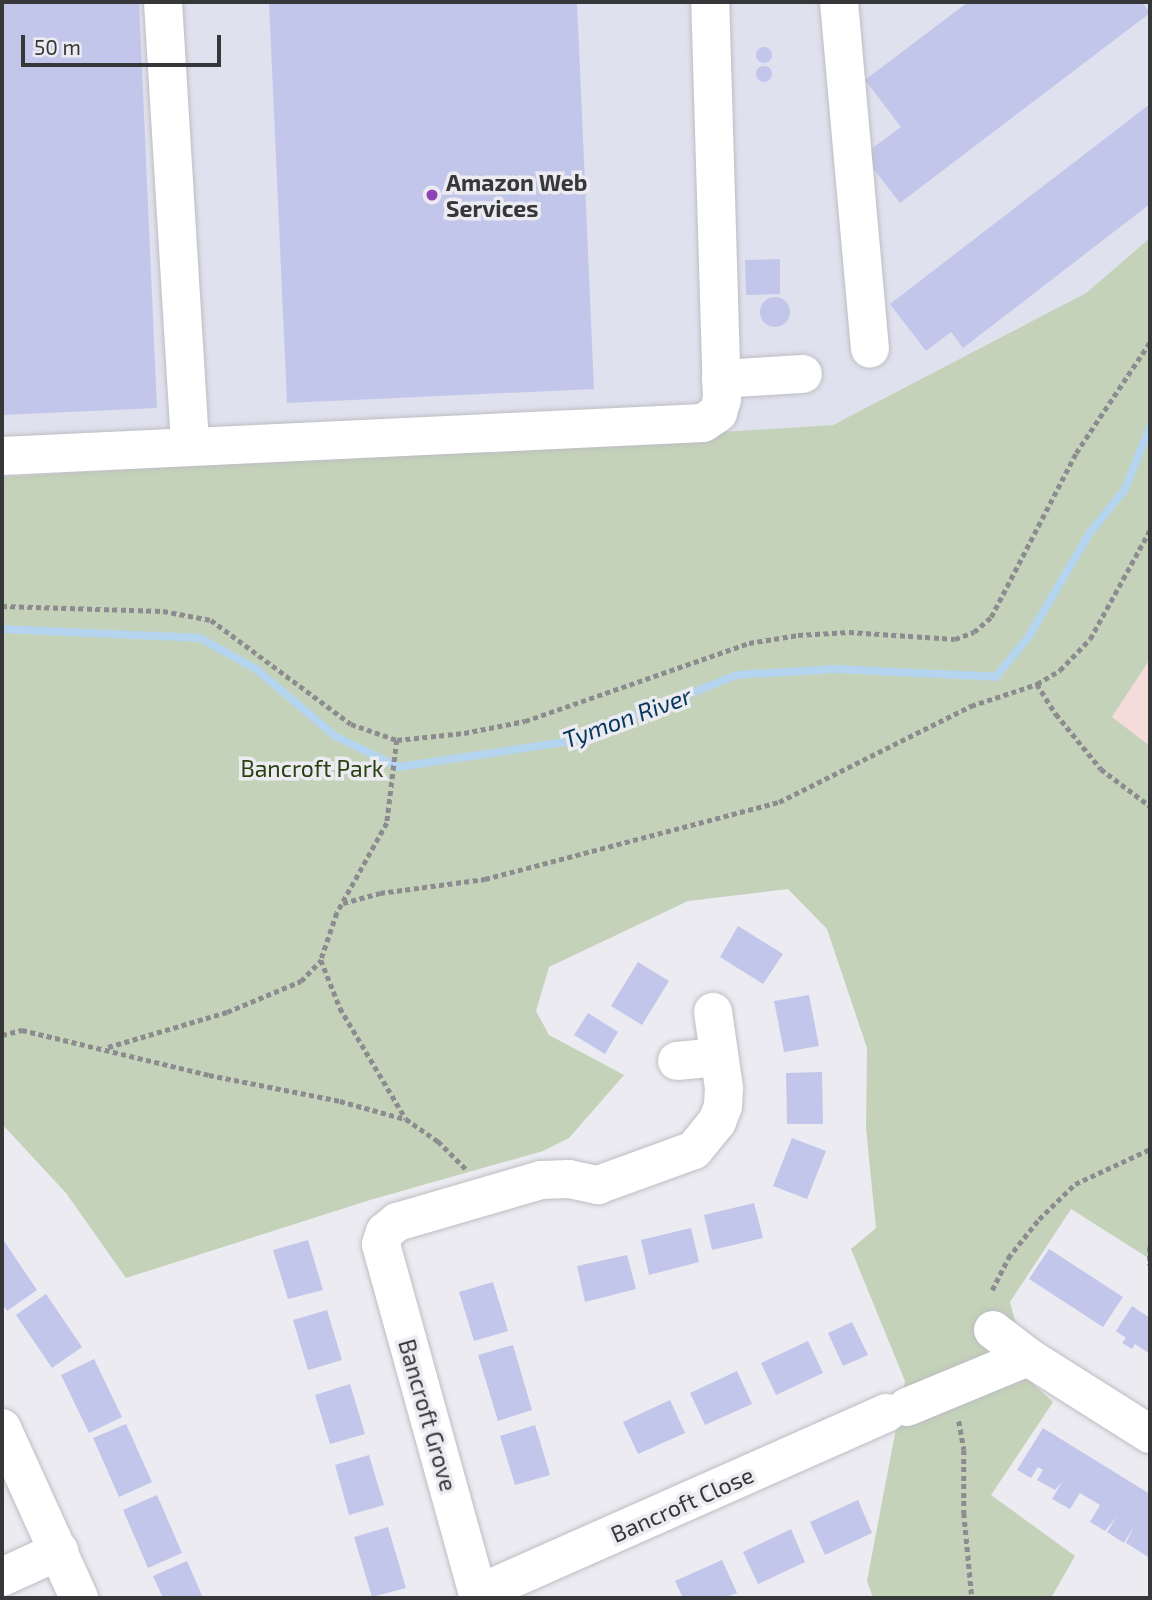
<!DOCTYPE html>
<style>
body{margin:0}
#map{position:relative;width:1152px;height:1600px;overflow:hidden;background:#ebebf1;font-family:"Exo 2",sans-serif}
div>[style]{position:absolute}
.built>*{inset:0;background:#e0e1ee}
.education>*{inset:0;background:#f5dbd9}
.green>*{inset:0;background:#c3d2b8}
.stream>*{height:8px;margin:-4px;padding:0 4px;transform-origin:4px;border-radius:4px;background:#b5d4ef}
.building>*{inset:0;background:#c2c6ea}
.round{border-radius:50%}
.path>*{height:4.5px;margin-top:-2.25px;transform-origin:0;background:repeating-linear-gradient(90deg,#8c8c90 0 5px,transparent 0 8.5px)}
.roads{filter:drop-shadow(0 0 2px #bdbdc3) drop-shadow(0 0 2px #bdbdc3)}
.minor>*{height:38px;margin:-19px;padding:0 19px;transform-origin:19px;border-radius:19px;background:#fff}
.dots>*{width:19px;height:19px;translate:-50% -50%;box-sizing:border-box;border:4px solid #ebebf1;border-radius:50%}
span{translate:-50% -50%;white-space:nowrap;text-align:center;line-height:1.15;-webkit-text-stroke:7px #ebebf1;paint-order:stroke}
.poi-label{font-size:23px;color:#363739;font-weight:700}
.left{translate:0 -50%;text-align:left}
.park-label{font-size:23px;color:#274110}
.street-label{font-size:23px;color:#363739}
.water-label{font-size:24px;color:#04375b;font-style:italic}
.frame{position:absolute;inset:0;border:4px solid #363739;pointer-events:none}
.scale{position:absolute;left:21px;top:35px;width:200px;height:32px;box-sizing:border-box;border:4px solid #363739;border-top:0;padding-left:9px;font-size:21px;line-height:24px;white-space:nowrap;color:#363739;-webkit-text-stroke:5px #ebebf1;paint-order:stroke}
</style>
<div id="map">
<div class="built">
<div style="clip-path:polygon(2px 2px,1150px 2px,1150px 238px,1086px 293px,833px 425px,2px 477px)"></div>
</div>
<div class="education">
<div style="clip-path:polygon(1150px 659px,1150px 746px,1112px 717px)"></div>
</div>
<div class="green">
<div style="clip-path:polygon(1150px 238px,1150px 659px,1112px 717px,1150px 746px,1150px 1259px,1071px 1209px,1010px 1302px,1032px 1383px,1053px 1402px,991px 1495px,1075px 1556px,1051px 1598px,873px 1598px,867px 1581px,905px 1381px,851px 1249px,876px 1228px,866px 1128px,867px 1048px,827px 929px,788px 889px,688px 901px,549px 967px,536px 1011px,549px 1035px,624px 1075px,569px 1138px,543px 1151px,370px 1200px,126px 1278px,66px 1193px,2px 1124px,2px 477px,833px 425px,1086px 293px)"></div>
</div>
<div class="stream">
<div style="left:2px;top:629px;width:198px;rotate:2.6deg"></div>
<div style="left:200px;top:638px;width:64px;rotate:29deg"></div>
<div style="left:256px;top:669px;width:104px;rotate:40.3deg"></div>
<div style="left:335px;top:736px;width:70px;rotate:26.2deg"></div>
<div style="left:398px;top:767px;width:175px;rotate:-8.5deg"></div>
<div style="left:571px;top:741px;width:179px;rotate:-21.7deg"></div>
<div style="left:737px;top:675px;width:98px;rotate:-3.5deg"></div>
<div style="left:835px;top:669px;width:161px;rotate:2.8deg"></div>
<div style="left:996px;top:677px;width:53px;rotate:-51.2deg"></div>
<div style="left:1029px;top:636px;width:118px;rotate:-59.5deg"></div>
<div style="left:1089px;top:534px;width:58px;rotate:-51.3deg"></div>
<div style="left:1125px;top:489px;width:67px;rotate:-68deg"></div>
</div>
<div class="building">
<div style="clip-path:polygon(2px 2px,139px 2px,157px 408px,2px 415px)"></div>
<div style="clip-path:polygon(269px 2px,577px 2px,594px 389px,287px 403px)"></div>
<div style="clip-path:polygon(968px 2px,1142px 2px,1150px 13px,900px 203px,863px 155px,901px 127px,865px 80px)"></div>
<div class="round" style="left:756px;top:47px;width:16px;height:16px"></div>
<div class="round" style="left:756px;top:66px;width:16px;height:16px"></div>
<div style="clip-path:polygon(1150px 104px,1150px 204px,963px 348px,951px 332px,926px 351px,890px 304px)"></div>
<div style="clip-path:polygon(780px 259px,780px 294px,746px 295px,745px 260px)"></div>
<div class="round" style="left:760px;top:297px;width:30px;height:30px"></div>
<div style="clip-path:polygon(738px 926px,783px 954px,763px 984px,720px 957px)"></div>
<div style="clip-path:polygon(638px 962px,669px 981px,642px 1025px,611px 1006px)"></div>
<div style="clip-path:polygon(809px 995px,819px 1046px,784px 1052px,774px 1001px)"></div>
<div style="clip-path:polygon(588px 1013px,618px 1032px,605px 1054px,574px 1035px)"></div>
<div style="clip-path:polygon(822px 1072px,823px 1124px,787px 1124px,786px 1073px)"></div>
<div style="clip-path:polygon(792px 1138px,826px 1151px,807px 1199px,773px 1186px)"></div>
<div style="clip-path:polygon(754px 1203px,763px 1238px,712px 1250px,704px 1215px)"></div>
<div style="clip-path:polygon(691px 1228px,699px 1262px,649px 1275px,641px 1240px)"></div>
<div style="clip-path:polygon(2px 1238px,37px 1290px,7px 1311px,2px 1303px)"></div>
<div style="clip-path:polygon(308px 1240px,323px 1290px,288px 1299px,273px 1250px)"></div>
<div style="clip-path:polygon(1049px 1249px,1123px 1297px,1103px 1327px,1029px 1279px)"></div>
<div style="clip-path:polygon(627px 1255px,636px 1289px,585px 1302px,577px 1266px)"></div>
<div style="clip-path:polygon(493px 1282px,508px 1331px,474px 1341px,459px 1292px)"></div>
<div style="clip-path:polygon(46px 1294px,82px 1347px,52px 1368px,16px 1315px)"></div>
<div style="clip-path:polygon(1132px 1306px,1150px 1318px,1150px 1354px,1135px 1344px,1132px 1349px,1122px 1343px,1126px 1338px,1116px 1331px)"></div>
<div style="clip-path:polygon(327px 1310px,342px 1360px,308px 1370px,293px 1320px)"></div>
<div style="clip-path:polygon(852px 1322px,868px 1355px,843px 1366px,828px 1333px)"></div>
<div style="clip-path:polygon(808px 1341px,823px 1373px,776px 1395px,761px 1363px)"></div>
<div style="clip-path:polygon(513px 1345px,532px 1410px,498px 1421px,478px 1355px)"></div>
<div style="clip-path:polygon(94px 1359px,122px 1417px,89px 1433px,61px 1375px)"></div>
<div style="clip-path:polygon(737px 1371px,752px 1404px,705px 1425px,690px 1393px)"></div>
<div style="clip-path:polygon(350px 1384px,365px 1434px,330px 1444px,315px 1395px)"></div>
<div style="clip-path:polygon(670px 1400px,685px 1433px,638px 1454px,623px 1422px)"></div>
<div style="clip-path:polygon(126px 1424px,152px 1482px,119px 1497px,93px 1438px)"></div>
<div style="clip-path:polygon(535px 1425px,550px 1475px,515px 1485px,500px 1436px)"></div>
<div style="clip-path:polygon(1043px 1428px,1150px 1494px,1150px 1558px,1126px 1543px,1134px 1526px,1124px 1543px,1107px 1532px,1117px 1516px,1105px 1531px,1090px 1522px,1100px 1505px,1080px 1493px,1070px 1509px,1052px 1499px,1062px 1482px,1055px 1490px,1037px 1480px,1043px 1470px,1038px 1467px,1031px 1478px,1017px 1470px)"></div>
<div style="clip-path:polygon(369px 1455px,384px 1505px,349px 1515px,335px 1465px)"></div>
<div style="clip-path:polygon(157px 1495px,182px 1553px,148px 1568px,123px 1510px)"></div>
<div style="clip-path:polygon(858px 1500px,872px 1533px,825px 1555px,810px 1522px)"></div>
<div style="clip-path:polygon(388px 1527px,406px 1588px,372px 1597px,354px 1537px)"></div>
<div style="clip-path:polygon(791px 1529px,805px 1562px,758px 1584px,743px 1552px)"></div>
<div style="clip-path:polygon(722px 1560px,737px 1593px,724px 1598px,683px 1598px,675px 1581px)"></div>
<div style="clip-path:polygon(187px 1561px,203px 1598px,163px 1598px,153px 1576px)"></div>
</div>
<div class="path">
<div style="left:2px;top:606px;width:161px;rotate:1.8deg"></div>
<div style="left:163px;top:611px;width:49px;rotate:10.6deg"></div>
<div style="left:211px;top:620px;width:174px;rotate:36.6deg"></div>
<div style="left:351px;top:724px;width:49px;rotate:19.2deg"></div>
<div style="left:397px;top:740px;width:67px;rotate:-6deg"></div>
<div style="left:464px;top:733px;width:62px;rotate:-11.1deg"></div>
<div style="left:525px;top:721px;width:237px;rotate:-19.2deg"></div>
<div style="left:749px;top:643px;width:50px;rotate:-9.3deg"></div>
<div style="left:798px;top:635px;width:51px;rotate:-3.4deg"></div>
<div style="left:849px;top:632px;width:106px;rotate:3.8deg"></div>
<div style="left:955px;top:639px;width:20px;rotate:-20deg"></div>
<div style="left:974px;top:632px;width:23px;rotate:-41deg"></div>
<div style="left:991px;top:617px;width:185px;rotate:-62.6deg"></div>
<div style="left:1076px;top:453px;width:133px;rotate:-56.3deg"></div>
<div style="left:1037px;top:684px;width:36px;rotate:58deg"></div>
<div style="left:1056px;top:714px;width:71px;rotate:50.7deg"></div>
<div style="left:1101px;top:769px;width:61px;rotate:37.1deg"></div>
<div style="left:397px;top:740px;width:84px;rotate:96.9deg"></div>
<div style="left:387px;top:823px;width:103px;rotate:119.1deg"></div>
<div style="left:337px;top:913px;width:50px;rotate:108.8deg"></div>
<div style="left:321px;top:960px;width:52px;rotate:68.4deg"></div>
<div style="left:340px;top:1008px;width:129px;rotate:59.3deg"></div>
<div style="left:406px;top:1119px;width:39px;rotate:35deg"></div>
<div style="left:438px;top:1141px;width:40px;rotate:45deg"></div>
<div style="left:343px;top:903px;width:38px;rotate:-15deg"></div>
<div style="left:380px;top:893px;width:106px;rotate:-7.6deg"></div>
<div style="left:485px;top:879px;width:304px;rotate:-14.7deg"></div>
<div style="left:779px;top:802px;width:215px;rotate:-26.6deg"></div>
<div style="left:971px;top:706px;width:70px;rotate:-18.4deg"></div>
<div style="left:1037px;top:684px;width:27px;rotate:-31deg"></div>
<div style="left:1060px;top:670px;width:43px;rotate:-45.9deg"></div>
<div style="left:1090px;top:639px;width:124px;rotate:-61.2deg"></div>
<div style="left:2px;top:1035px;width:21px;rotate:-14deg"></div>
<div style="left:22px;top:1030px;width:192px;rotate:13.5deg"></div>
<div style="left:209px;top:1075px;width:134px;rotate:11.2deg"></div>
<div style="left:340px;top:1101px;width:67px;rotate:15.5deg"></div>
<div style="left:108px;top:1047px;width:124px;rotate:-16.4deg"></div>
<div style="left:227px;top:1012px;width:80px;rotate:-22.7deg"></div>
<div style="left:301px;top:981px;width:29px;rotate:-46deg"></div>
<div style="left:1150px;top:1247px;width:18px;rotate:90deg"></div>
<div style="left:992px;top:1290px;width:36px;rotate:-63deg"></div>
<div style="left:1008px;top:1258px;width:50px;rotate:-51.5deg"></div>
<div style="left:1039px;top:1219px;width:50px;rotate:-44.2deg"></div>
<div style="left:1075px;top:1184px;width:83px;rotate:-25deg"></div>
<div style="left:959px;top:1421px;width:29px;rotate:80deg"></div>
<div style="left:964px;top:1450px;width:63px;rotate:90deg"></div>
<div style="left:964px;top:1513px;width:85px;rotate:84.6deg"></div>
</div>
<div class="roads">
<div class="minor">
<div style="left:163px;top:2px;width:445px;rotate:86.5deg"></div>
<div style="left:839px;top:2px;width:348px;rotate:84.9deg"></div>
<div style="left:721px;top:379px;width:82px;rotate:-3.5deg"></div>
<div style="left:2px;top:456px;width:702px;rotate:-2.7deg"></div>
<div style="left:703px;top:423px;width:18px;rotate:-34deg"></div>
<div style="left:718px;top:413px;width:15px;rotate:-74deg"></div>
<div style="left:722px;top:399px;width:397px;rotate:-91.7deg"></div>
<div style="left:677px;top:1061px;width:42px;rotate:-5.4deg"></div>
<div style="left:993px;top:1330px;width:44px;rotate:37.6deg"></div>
<div style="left:1028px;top:1357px;width:144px;rotate:32.3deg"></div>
<div style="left:907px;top:1407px;width:131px;rotate:-22.5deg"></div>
<div style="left:2px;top:1428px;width:187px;rotate:65.6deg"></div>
<div style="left:2px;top:1577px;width:63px;rotate:-24.5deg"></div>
<div style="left:478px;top:1594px;width:447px;rotate:-23.9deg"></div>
<div style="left:479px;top:1598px;width:367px;rotate:-105.5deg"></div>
<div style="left:381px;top:1244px;width:13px;rotate:-72deg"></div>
<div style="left:385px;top:1232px;width:16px;rotate:-40deg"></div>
<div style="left:397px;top:1222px;width:150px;rotate:-16.3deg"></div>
<div style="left:541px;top:1180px;width:28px;rotate:-2deg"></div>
<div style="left:569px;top:1179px;width:30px;rotate:12deg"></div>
<div style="left:598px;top:1185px;width:102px;rotate:-20deg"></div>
<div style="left:694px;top:1150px;width:36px;rotate:-51deg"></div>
<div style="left:717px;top:1122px;width:17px;rotate:-69deg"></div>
<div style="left:723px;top:1106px;width:18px;rotate:-87deg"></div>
<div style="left:724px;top:1088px;width:77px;rotate:-98.2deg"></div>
</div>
</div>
<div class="dots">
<div style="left:432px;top:195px;background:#8e44b6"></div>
</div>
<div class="poi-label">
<span class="left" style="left:446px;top:195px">Amazon Web<br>Services</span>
</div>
<div class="park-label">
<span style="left:312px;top:768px">Bancroft Park</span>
</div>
<div class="street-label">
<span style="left:428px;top:1415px;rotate:74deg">Bancroft Grove</span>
<span style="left:682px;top:1504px;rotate:-24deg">Bancroft Close</span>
</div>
<div class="water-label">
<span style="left:627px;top:717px;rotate:-20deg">Tymon River</span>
</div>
<div class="frame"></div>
<div class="scale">50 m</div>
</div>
